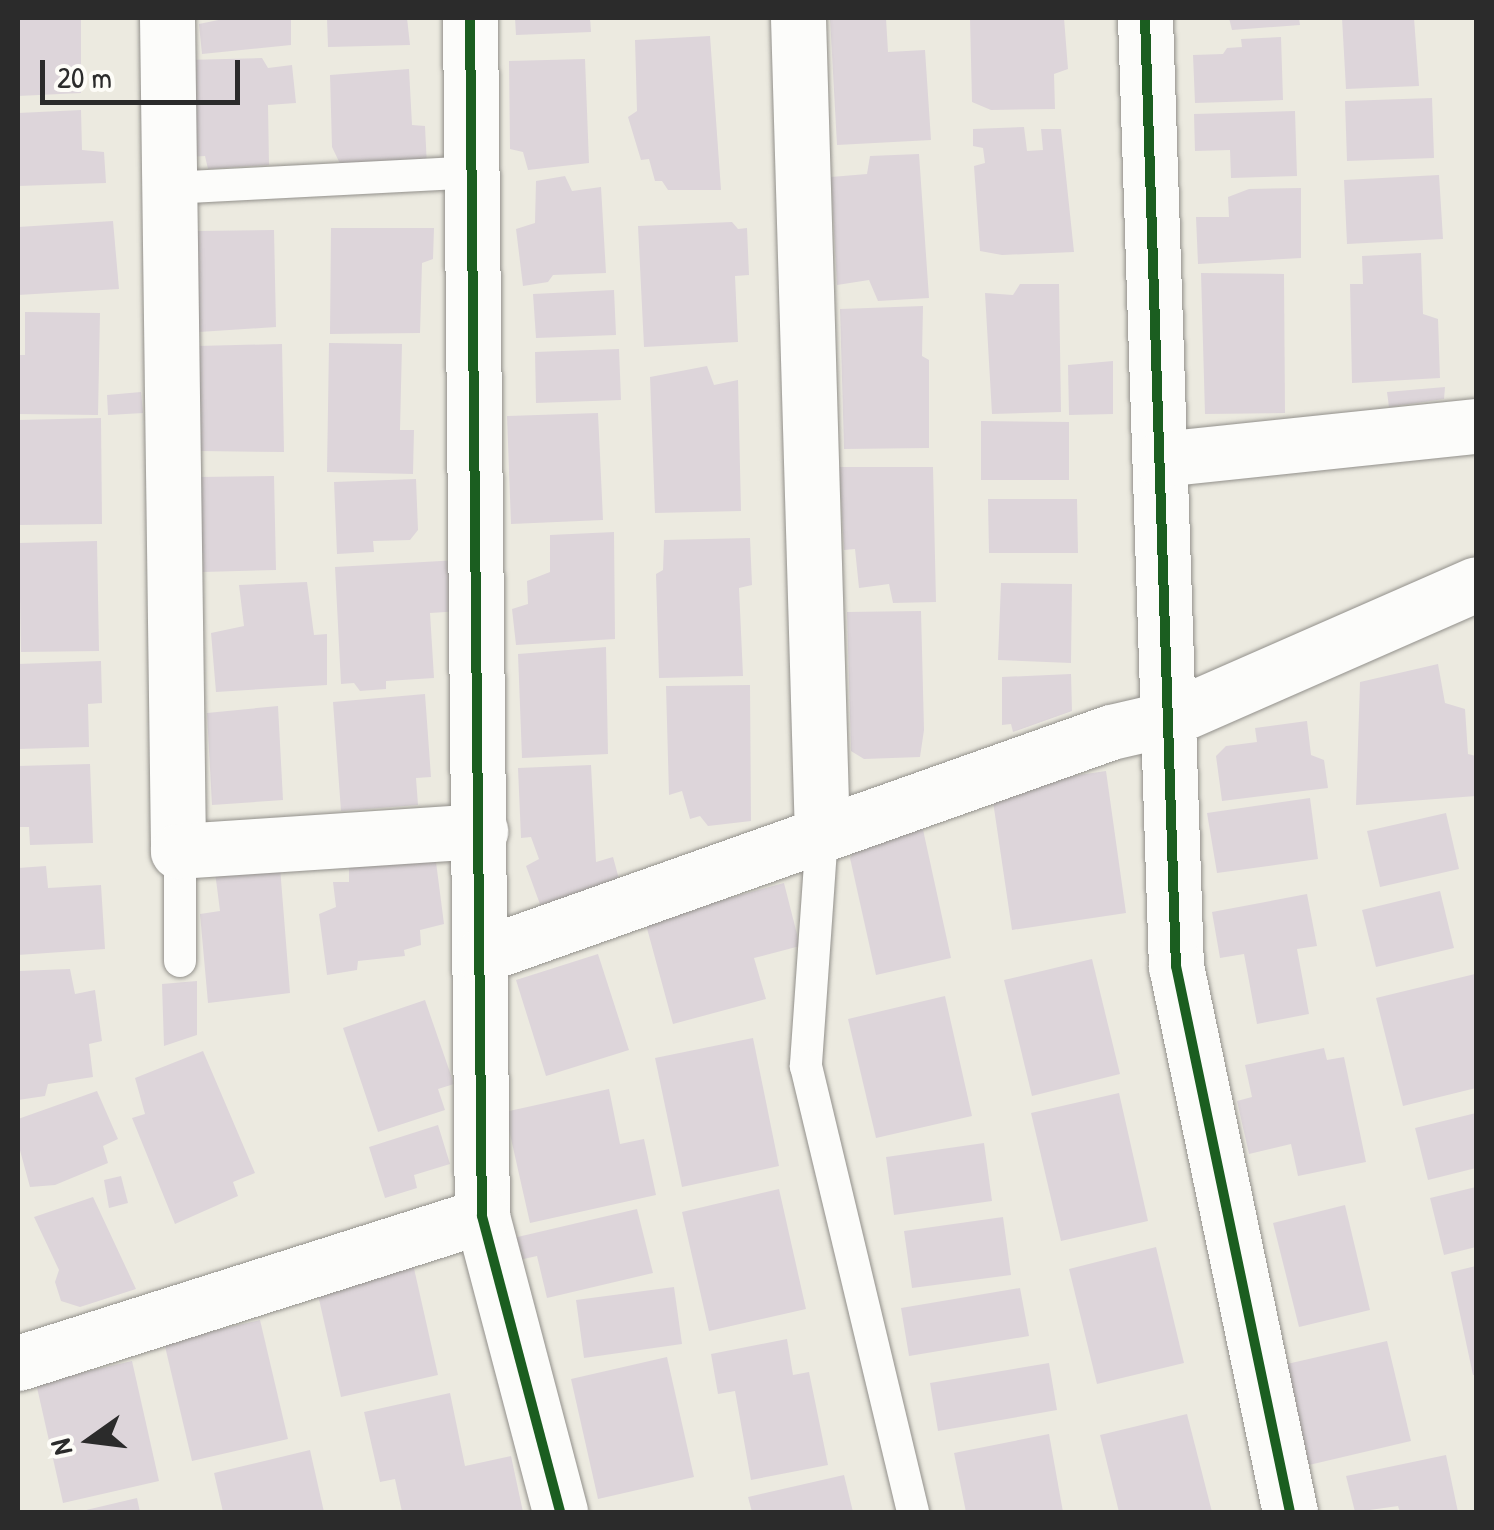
<!DOCTYPE html>
<style>
body{margin:0}
#map{position:relative;width:1494px;height:1530px;overflow:hidden;background:#eceae0;font-family:"Patrick Hand",sans-serif}
div>[style]{position:absolute}
.building>*{inset:0;background:#ddd5da}
.roads{filter:drop-shadow(0 0 2px #92908b) drop-shadow(0 0 2px #92908b)}
.service>*{height:32px;margin:-16px;padding:0 16px;transform-origin:16px;border-radius:16px;background:#fcfcfa}
.minor>*{height:55px;margin:-27.5px;padding:0 27.5px;transform-origin:27.5px;border-radius:27.5px;background:#fcfcfa}
.cycleway>*{height:10px;margin:-5px;padding:0 5px;transform-origin:5px;border-radius:5px;background:#1b5e20}
span{translate:-50% -50%;white-space:nowrap;text-align:center;line-height:1.15;-webkit-text-stroke:9px #fdfcf7;paint-order:stroke}
.frame{position:absolute;inset:0;border:20px solid #2b2b2b;pointer-events:none}
.north{position:absolute;left:40px;top:1390px;width:100px;height:100px;-webkit-text-stroke:8px #fdfcf7;paint-order:stroke;rotate:256deg;font-size:28px;font-weight:700;line-height:40px;text-align:center;color:#2b2b2b}
.north::after{content:'';display:block;margin:auto;width:35px;height:45px;background:#2b2b2b;clip-path:polygon(50% 0,100% 100%,50% 72%,0 100%)}
.scale{position:absolute;left:40px;top:60px;width:200px;height:45px;box-sizing:border-box;border:5px solid #2b2b2b;border-top:0;padding-left:12px;font-size:30px;line-height:35px;white-space:nowrap;color:#2b2b2b;-webkit-text-stroke:8px #fdfcf7;paint-order:stroke}
</style>
<div id="map">
<div class="building">
<div style="clip-path:polygon(18px 18px,81px 18px,81px 93px,18px 96px)"></div>
<div style="clip-path:polygon(228px 18px,291px 18px,291px 45px,202px 54px,199px 24px)"></div>
<div style="clip-path:polygon(327px 18px,407px 18px,410px 45px,328px 47px)"></div>
<div style="clip-path:polygon(515px 18px,590px 18px,591px 32px,516px 35px)"></div>
<div style="clip-path:polygon(830px 18px,886px 18px,888px 52px,925px 50px,931px 140px,837px 145px)"></div>
<div style="clip-path:polygon(970px 18px,1064px 18px,1068px 69px,1054px 74px,1055px 109px,991px 110px,972px 102px)"></div>
<div style="clip-path:polygon(1229px 18px,1299px 18px,1300px 25px,1232px 30px)"></div>
<div style="clip-path:polygon(1342px 18px,1414px 18px,1419px 86px,1346px 89px)"></div>
<div style="clip-path:polygon(710px 36px,721px 190px,668px 190px,662px 181px,655px 181px,649px 159px,641px 160px,628px 117px,637px 111px,635px 40px)"></div>
<div style="clip-path:polygon(1281px 37px,1283px 100px,1195px 103px,1193px 55px,1223px 54px,1227px 48px,1242px 47px,1241px 39px)"></div>
<div style="clip-path:polygon(262px 58px,268px 68px,292px 65px,296px 103px,268px 105px,269px 165px,208px 169px,205px 156px,187px 157px,185px 60px)"></div>
<div style="clip-path:polygon(585px 59px,589px 163px,528px 170px,523px 152px,510px 149px,509px 61px)"></div>
<div style="clip-path:polygon(409px 69px,412px 125px,425px 126px,427px 167px,344px 172px,332px 147px,330px 75px)"></div>
<div style="clip-path:polygon(1432px 98px,1434px 158px,1347px 161px,1345px 101px)"></div>
<div style="clip-path:polygon(81px 110px,82px 150px,104px 152px,106px 183px,18px 186px,18px 113px)"></div>
<div style="clip-path:polygon(1295px 111px,1297px 176px,1231px 178px,1230px 150px,1195px 151px,1194px 114px)"></div>
<div style="clip-path:polygon(1024px 127px,1027px 151px,1043px 150px,1041px 129px,1061px 129px,1074px 252px,1002px 255px,980px 251px,974px 166px,985px 163px,983px 148px,973px 146px,973px 129px)"></div>
<div style="clip-path:polygon(919px 154px,929px 298px,878px 301px,869px 280px,837px 285px,831px 177px,867px 174px,870px 156px)"></div>
<div style="clip-path:polygon(1439px 175px,1443px 239px,1347px 244px,1344px 180px)"></div>
<div style="clip-path:polygon(565px 176px,572px 191px,601px 187px,606px 273px,553px 275px,548px 282px,523px 286px,516px 229px,535px 223px,536px 181px)"></div>
<div style="clip-path:polygon(1301px 188px,1301px 258px,1198px 264px,1196px 217px,1229px 217px,1228px 197px,1249px 189px)"></div>
<div style="clip-path:polygon(113px 221px,119px 289px,18px 295px,18px 227px)"></div>
<div style="clip-path:polygon(732px 222px,738px 229px,747px 228px,749px 275px,735px 276px,738px 342px,644px 347px,638px 226px)"></div>
<div style="clip-path:polygon(331px 228px,434px 228px,433px 259px,422px 263px,420px 333px,330px 334px)"></div>
<div style="clip-path:polygon(274px 230px,276px 327px,199px 332px,197px 231px)"></div>
<div style="clip-path:polygon(1421px 253px,1423px 314px,1438px 319px,1440px 378px,1352px 383px,1350px 284px,1363px 284px,1362px 256px)"></div>
<div style="clip-path:polygon(1201px 273px,1284px 274px,1285px 413px,1205px 414px)"></div>
<div style="clip-path:polygon(1020px 284px,1059px 284px,1061px 412px,992px 414px,985px 293px,1013px 295px)"></div>
<div style="clip-path:polygon(614px 290px,616px 335px,536px 338px,533px 294px)"></div>
<div style="clip-path:polygon(923px 306px,922px 356px,929px 360px,929px 448px,844px 449px,840px 309px)"></div>
<div style="clip-path:polygon(25px 312px,100px 313px,98px 415px,18px 414px,18px 355px,25px 355px)"></div>
<div style="clip-path:polygon(329px 343px,402px 344px,400px 430px,414px 430px,413px 474px,327px 472px)"></div>
<div style="clip-path:polygon(282px 344px,284px 452px,200px 451px,197px 346px)"></div>
<div style="clip-path:polygon(619px 349px,621px 400px,536px 403px,535px 352px)"></div>
<div style="clip-path:polygon(1113px 361px,1113px 414px,1069px 415px,1068px 365px)"></div>
<div style="clip-path:polygon(707px 366px,714px 385px,738px 380px,741px 511px,655px 513px,650px 377px)"></div>
<div style="clip-path:polygon(1445px 387px,1444px 399px,1389px 407px,1387px 392px)"></div>
<div style="clip-path:polygon(141px 392px,143px 413px,108px 415px,107px 395px)"></div>
<div style="clip-path:polygon(598px 413px,603px 520px,511px 524px,507px 416px)"></div>
<div style="clip-path:polygon(101px 418px,102px 524px,18px 525px,18px 420px)"></div>
<div style="clip-path:polygon(981px 421px,1069px 422px,1069px 480px,981px 480px)"></div>
<div style="clip-path:polygon(839px 467px,933px 467px,936px 602px,893px 603px,889px 584px,859px 588px,855px 549px,844px 550px)"></div>
<div style="clip-path:polygon(274px 476px,276px 570px,203px 572px,199px 477px)"></div>
<div style="clip-path:polygon(416px 479px,418px 530px,410px 540px,373px 541px,374px 552px,337px 554px,334px 482px)"></div>
<div style="clip-path:polygon(988px 499px,1077px 499px,1078px 553px,989px 553px)"></div>
<div style="clip-path:polygon(614px 532px,615px 639px,516px 645px,512px 609px,528px 604px,527px 581px,550px 572px,550px 535px)"></div>
<div style="clip-path:polygon(750px 538px,752px 585px,739px 588px,743px 676px,659px 678px,656px 574px,663px 570px,664px 540px)"></div>
<div style="clip-path:polygon(97px 541px,99px 651px,21px 652px,19px 543px)"></div>
<div style="clip-path:polygon(459px 560px,461px 611px,430px 613px,434px 678px,386px 681px,386px 689px,360px 691px,354px 683px,341px 684px,335px 567px)"></div>
<div style="clip-path:polygon(307px 582px,314px 635px,327px 634px,327px 685px,216px 692px,211px 633px,244px 626px,239px 585px)"></div>
<div style="clip-path:polygon(1001px 583px,1072px 584px,1071px 663px,998px 660px)"></div>
<div style="clip-path:polygon(921px 611px,924px 730px,920px 757px,864px 759px,851px 751px,847px 612px)"></div>
<div style="clip-path:polygon(606px 647px,608px 754px,522px 758px,518px 654px)"></div>
<div style="clip-path:polygon(101px 661px,102px 703px,88px 704px,89px 747px,18px 749px,18px 664px)"></div>
<div style="clip-path:polygon(1438px 664px,1445px 703px,1465px 709px,1468px 754px,1476px 756px,1476px 796px,1356px 805px,1360px 682px)"></div>
<div style="clip-path:polygon(1071px 674px,1072px 711px,1013px 732px,1011px 724px,1002px 725px,1002px 677px)"></div>
<div style="clip-path:polygon(750px 685px,751px 821px,708px 826px,700px 816px,690px 819px,682px 791px,669px 795px,666px 686px)"></div>
<div style="clip-path:polygon(425px 694px,431px 777px,416px 778px,418px 805px,341px 811px,333px 702px)"></div>
<div style="clip-path:polygon(278px 706px,283px 800px,212px 805px,207px 713px)"></div>
<div style="clip-path:polygon(1307px 721px,1311px 755px,1324px 760px,1328px 788px,1222px 801px,1216px 756px,1226px 746px,1257px 742px,1255px 728px)"></div>
<div style="clip-path:polygon(90px 764px,93px 843px,30px 845px,29px 827px,18px 827px,18px 766px)"></div>
<div style="clip-path:polygon(591px 765px,596px 862px,613px 857px,619px 879px,541px 907px,526px 866px,539px 859px,531px 837px,521px 838px,518px 768px)"></div>
<div style="clip-path:polygon(1106px 771px,1126px 913px,1012px 930px,991px 788px)"></div>
<div style="clip-path:polygon(1310px 798px,1318px 859px,1217px 873px,1207px 813px)"></div>
<div style="clip-path:polygon(1446px 813px,1459px 869px,1380px 887px,1367px 831px)"></div>
<div style="clip-path:polygon(922px 825px,951px 958px,876px 975px,850px 858px,864px 837px)"></div>
<div style="clip-path:polygon(436px 862px,444px 924px,420px 930px,421px 945px,404px 950px,405px 956px,358px 961px,357px 970px,327px 975px,319px 914px,336px 907px,333px 882px,349px 882px,349px 864px)"></div>
<div style="clip-path:polygon(46px 866px,48px 888px,101px 885px,105px 949px,18px 955px,18px 868px)"></div>
<div style="clip-path:polygon(280px 867px,290px 993px,208px 1003px,200px 914px,220px 911px,215px 872px)"></div>
<div style="clip-path:polygon(784px 883px,800px 946px,754px 958px,766px 999px,673px 1024px,645px 921px)"></div>
<div style="clip-path:polygon(1440px 891px,1454px 948px,1376px 967px,1362px 910px)"></div>
<div style="clip-path:polygon(1307px 894px,1317px 946px,1297px 949px,1309px 1014px,1257px 1024px,1244px 954px,1220px 958px,1212px 912px)"></div>
<div style="clip-path:polygon(598px 954px,629px 1050px,546px 1076px,516px 980px)"></div>
<div style="clip-path:polygon(1092px 959px,1120px 1074px,1032px 1096px,1004px 980px)"></div>
<div style="clip-path:polygon(70px 969px,75px 994px,95px 990px,102px 1041px,89px 1044px,93px 1077px,48px 1084px,45px 1096px,18px 1100px,18px 971px)"></div>
<div style="clip-path:polygon(1475px 974px,1476px 1088px,1403px 1106px,1376px 998px)"></div>
<div style="clip-path:polygon(197px 981px,197px 1035px,164px 1046px,162px 984px)"></div>
<div style="clip-path:polygon(945px 996px,972px 1116px,876px 1138px,848px 1019px)"></div>
<div style="clip-path:polygon(425px 1000px,454px 1084px,438px 1089px,445px 1110px,378px 1132px,343px 1028px)"></div>
<div style="clip-path:polygon(753px 1038px,779px 1166px,682px 1187px,655px 1058px)"></div>
<div style="clip-path:polygon(1324px 1048px,1327px 1060px,1344px 1057px,1366px 1162px,1298px 1176px,1291px 1144px,1249px 1154px,1237px 1101px,1252px 1097px,1245px 1065px)"></div>
<div style="clip-path:polygon(203px 1051px,255px 1173px,233px 1182px,238px 1196px,175px 1224px,132px 1118px,145px 1114px,135px 1078px)"></div>
<div style="clip-path:polygon(609px 1089px,620px 1144px,644px 1139px,656px 1195px,530px 1223px,505px 1112px)"></div>
<div style="clip-path:polygon(97px 1091px,118px 1139px,103px 1146px,108px 1163px,55px 1185px,30px 1187px,18px 1143px,18px 1119px)"></div>
<div style="clip-path:polygon(1119px 1093px,1148px 1221px,1061px 1241px,1031px 1113px)"></div>
<div style="clip-path:polygon(1476px 1113px,1476px 1168px,1428px 1180px,1415px 1128px)"></div>
<div style="clip-path:polygon(438px 1125px,450px 1164px,414px 1175px,417px 1188px,385px 1198px,369px 1147px)"></div>
<div style="clip-path:polygon(984px 1143px,992px 1201px,894px 1215px,886px 1157px)"></div>
<div style="clip-path:polygon(121px 1176px,128px 1203px,109px 1208px,104px 1180px)"></div>
<div style="clip-path:polygon(1476px 1187px,1476px 1247px,1444px 1255px,1430px 1198px)"></div>
<div style="clip-path:polygon(779px 1189px,806px 1309px,709px 1331px,682px 1212px)"></div>
<div style="clip-path:polygon(93px 1197px,136px 1289px,80px 1307px,61px 1301px,55px 1282px,59px 1270px,34px 1217px)"></div>
<div style="clip-path:polygon(1345px 1205px,1370px 1310px,1299px 1327px,1273px 1223px)"></div>
<div style="clip-path:polygon(637px 1209px,653px 1273px,547px 1298px,537px 1256px,515px 1261px,509px 1239px)"></div>
<div style="clip-path:polygon(1003px 1217px,1011px 1275px,912px 1288px,904px 1231px)"></div>
<div style="clip-path:polygon(1156px 1247px,1184px 1363px,1097px 1384px,1069px 1269px)"></div>
<div style="clip-path:polygon(411px 1255px,438px 1375px,341px 1397px,314px 1277px)"></div>
<div style="clip-path:polygon(1476px 1266px,1476px 1375px,1473px 1375px,1451px 1272px)"></div>
<div style="clip-path:polygon(674px 1287px,682px 1344px,584px 1358px,576px 1300px)"></div>
<div style="clip-path:polygon(1020px 1288px,1029px 1336px,909px 1356px,901px 1308px)"></div>
<div style="clip-path:polygon(260px 1320px,288px 1439px,192px 1461px,164px 1342px)"></div>
<div style="clip-path:polygon(787px 1339px,793px 1375px,809px 1372px,828px 1465px,751px 1480px,735px 1391px,718px 1394px,711px 1354px)"></div>
<div style="clip-path:polygon(1387px 1341px,1411px 1441px,1309px 1465px,1287px 1364px)"></div>
<div style="clip-path:polygon(667px 1357px,694px 1477px,598px 1499px,571px 1379px)"></div>
<div style="clip-path:polygon(132px 1361px,159px 1481px,63px 1503px,36px 1383px)"></div>
<div style="clip-path:polygon(1049px 1363px,1057px 1410px,938px 1431px,930px 1383px)"></div>
<div style="clip-path:polygon(450px 1393px,465px 1466px,511px 1456px,523px 1512px,402px 1512px,395px 1479px,380px 1482px,364px 1412px)"></div>
<div style="clip-path:polygon(1187px 1414px,1212px 1512px,1119px 1512px,1100px 1435px)"></div>
<div style="clip-path:polygon(1049px 1434px,1063px 1512px,966px 1512px,954px 1453px)"></div>
<div style="clip-path:polygon(310px 1450px,324px 1512px,223px 1512px,214px 1473px)"></div>
<div style="clip-path:polygon(1446px 1455px,1458px 1512px,1400px 1512px,1398px 1506px,1355px 1512px,1346px 1476px)"></div>
<div style="clip-path:polygon(844px 1475px,853px 1512px,752px 1512px,748px 1497px)"></div>
<div style="clip-path:polygon(137px 1498px,140px 1512px,82px 1512px,82px 1511px)"></div>
</div>
<div class="roads">
<div class="service">
<div style="left:171px;top:188px;width:301px;rotate:-3deg"></div>
<div style="left:822px;top:835px;width:232px;rotate:94deg"></div>
<div style="left:806px;top:1066px;width:459px;rotate:76.5deg"></div>
<div style="left:180px;top:850px;width:111px;rotate:90deg"></div>
</div>
<div class="minor">
<div style="left:167px;top:18px;width:833px;rotate:89.24deg"></div>
<div style="left:178px;top:851px;width:303px;rotate:-3.8deg"></div>
<div style="left:470px;top:18px;width:1198px;rotate:89.43deg"></div>
<div style="left:482px;top:1216px;width:306px;rotate:75.2deg"></div>
<div style="left:798px;top:18px;width:817px;rotate:88.32deg"></div>
<div style="left:1145px;top:18px;width:949px;rotate:88.13deg"></div>
<div style="left:1176px;top:966px;width:558px;rotate:78.21deg"></div>
<div style="left:1161px;top:459px;width:317px;rotate:-6deg"></div>
<div style="left:482px;top:955px;width:667px;rotate:-19.52deg"></div>
<div style="left:1111px;top:732px;width:62px;rotate:-13.1deg"></div>
<div style="left:1171px;top:718px;width:333px;rotate:-23.7deg"></div>
<div style="left:18px;top:1363px;width:487px;rotate:-17.6deg"></div>
</div>
</div>
<div class="cycleway">
<div style="left:470px;top:18px;width:1198px;rotate:89.43deg"></div>
<div style="left:482px;top:1216px;width:306px;rotate:75.2deg"></div>
<div style="left:1145px;top:18px;width:949px;rotate:88.13deg"></div>
<div style="left:1176px;top:966px;width:558px;rotate:78.21deg"></div>
</div>
<div class="frame"></div>
<div class="north">N</div>
<div class="scale">20 m</div>
</div>
